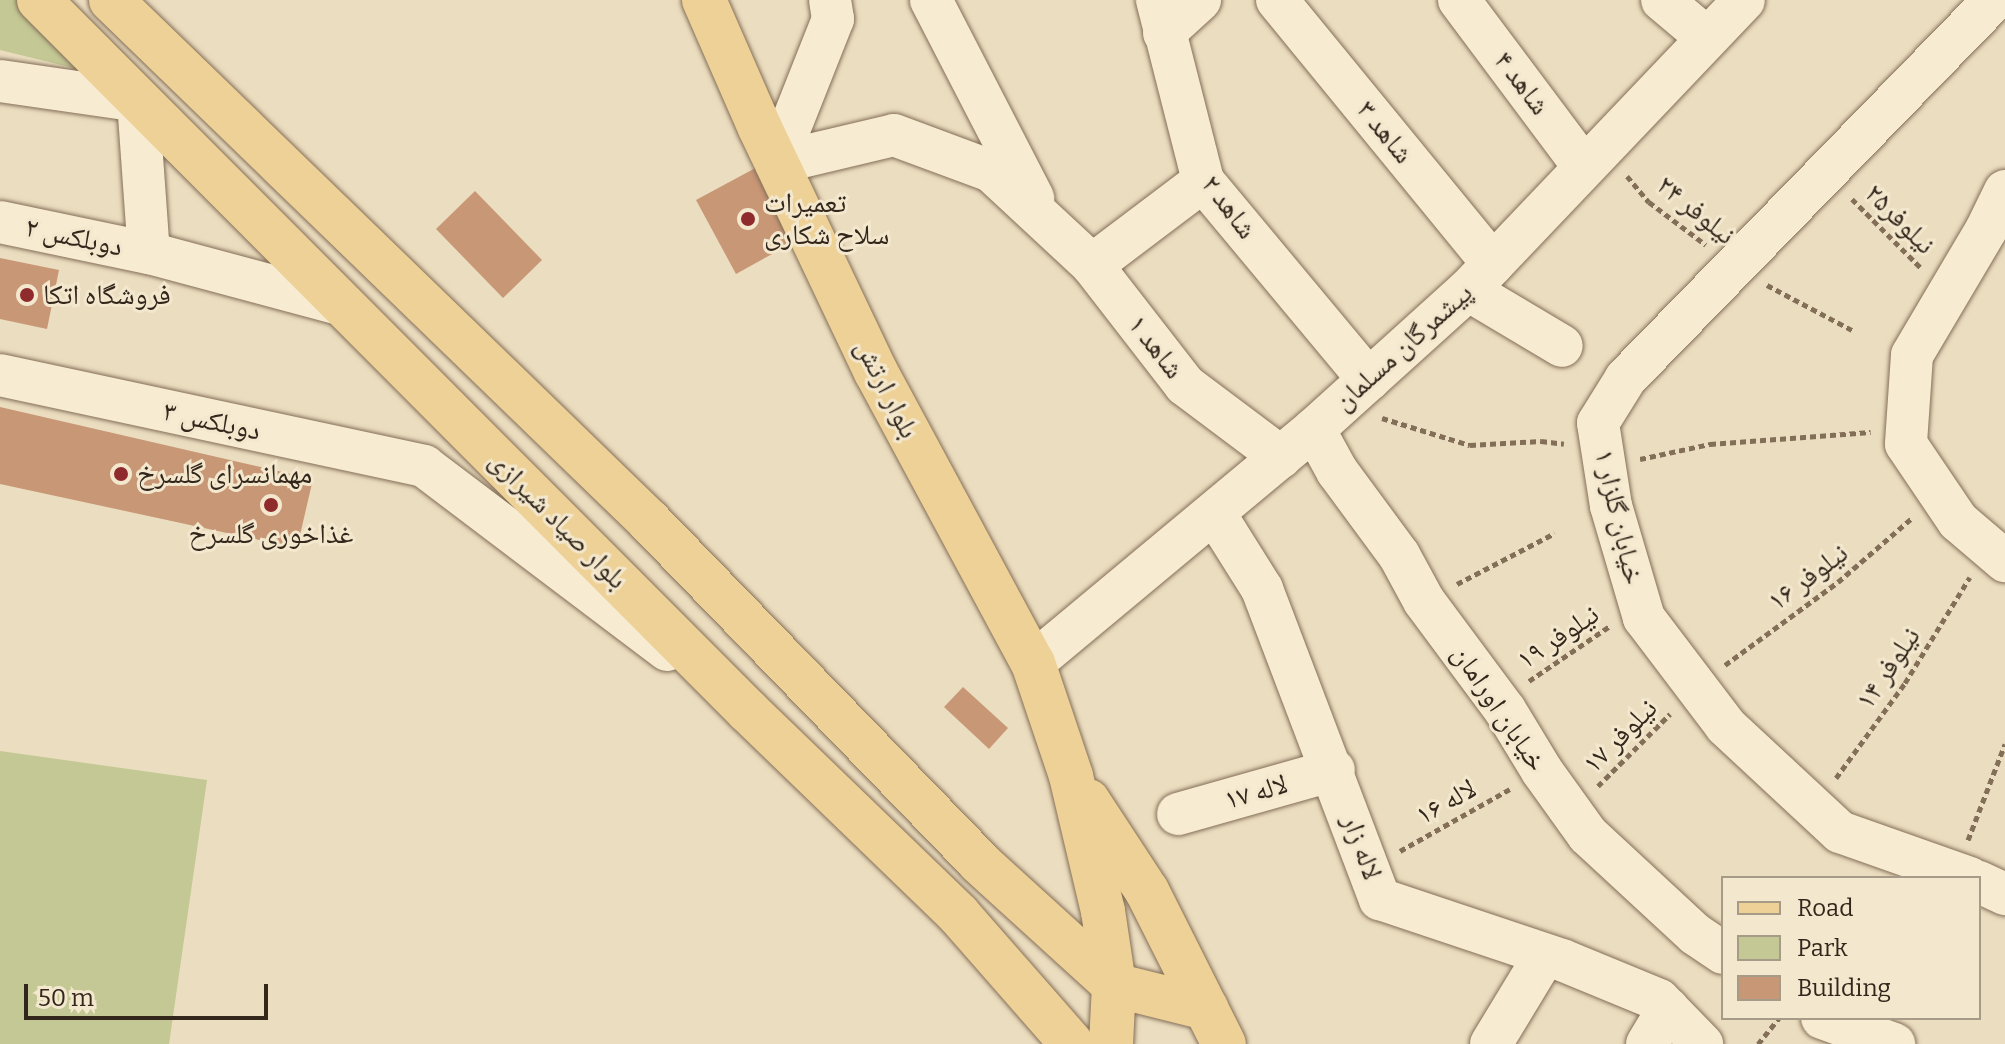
<!DOCTYPE html>
<meta charset="utf-8">
<style>
body{margin:0}
#map{position:relative;width:2005px;height:1044px;overflow:hidden;background:#ebddbf;font-family:Bitter,"Noto Naskh Arabic",serif}
div>[style]{position:absolute}
.green>*{inset:0;background:#c3c894}
.building>*{inset:0;background:#c89776}
.path>*{height:5px;margin-top:-2.5px;transform-origin:0;background:repeating-linear-gradient(90deg,#836e58 0 6px,transparent 0 10px)}
.roads{filter:drop-shadow(0 0 2px #836e58) drop-shadow(0 0 2px #836e58)}
.minor>*{height:42px;margin:-21px;padding:0 21px;transform-origin:21px;border-radius:21px;background:#f7ebd1}
.major>*{height:44px;margin:-22px;padding:0 22px;transform-origin:22px;border-radius:22px;background:#eed197}
.dots>*{width:22px;height:22px;translate:-50% -50%;box-sizing:border-box;border:4px solid #f3e8ce;border-radius:50%}
span{translate:-50% -50%;white-space:nowrap;text-align:center;line-height:1.15;-webkit-text-stroke:6px #f3e8ce;paint-order:stroke}
.street-label{font-size:28px;color:#33271c}
.poi-label{font-size:28px;color:#33271c}
.left{translate:0 -50%;text-align:left}
.legend{position:absolute;left:1721px;top:876px;width:260px;height:144px;box-sizing:border-box;background:#f3e8ce;border:2px solid #a69b87;margin:0;padding:10px 14px;list-style:none;font-size:24px;color:#33271c}
.legend li{display:flex;align-items:center;gap:16px;height:40px}
.legend b{width:40px;border:2px solid #a69b87}
.scale{position:absolute;left:24px;top:984px;width:244px;height:36px;box-sizing:border-box;border:4px solid #33271c;border-top:0;padding-left:10px;font-size:24px;line-height:28px;white-space:nowrap;color:#33271c;-webkit-text-stroke:6px #f3e8ce;paint-order:stroke}
</style>
<div id="map">
<div class="green">
<div style="clip-path:polygon(0 0,20px 0,98px 74px,0 50px)"></div>
<div style="clip-path:polygon(0 751px,207px 780px,169px 1044px,0 1044px)"></div>
</div>
<div class="building">
<div style="clip-path:polygon(761px 165px,801px 238px,736px 274px,696px 200px)"></div>
<div style="clip-path:polygon(475px 191px,542px 260px,503px 298px,436px 229px)"></div>
<div style="clip-path:polygon(0 258px,59px 270px,47px 329px,0 319px)"></div>
<div style="clip-path:polygon(0 407px,313px 479px,297px 548px,0 484px)"></div>
<div style="clip-path:polygon(963px 687px,1008px 728px,989px 749px,944px 707px)"></div>
</div>
<div class="path">
<div style="left:1627px;top:176px;width:34px;rotate:50deg"></div>
<div style="left:1649px;top:202px;width:71px;rotate:37deg"></div>
<div style="left:1852px;top:199px;width:98px;rotate:45deg"></div>
<div style="left:1767px;top:285px;width:98px;rotate:27.9deg"></div>
<div style="left:1382px;top:418px;width:92px;rotate:17.1deg"></div>
<div style="left:1470px;top:445px;width:71px;rotate:-3.2deg"></div>
<div style="left:1541px;top:441px;width:23px;rotate:7deg"></div>
<div style="left:1640px;top:459px;width:72px;rotate:-12.1deg"></div>
<div style="left:1710px;top:444px;width:161px;rotate:-4.3deg"></div>
<div style="left:1457px;top:584px;width:110px;rotate:-27.5deg"></div>
<div style="left:1725px;top:665px;width:140px;rotate:-36.3deg"></div>
<div style="left:1838px;top:582px;width:98px;rotate:-40.9deg"></div>
<div style="left:1529px;top:681px;width:98px;rotate:-34.2deg"></div>
<div style="left:1836px;top:778px;width:117px;rotate:-54deg"></div>
<div style="left:1905px;top:683px;width:124px;rotate:-58.5deg"></div>
<div style="left:1598px;top:786px;width:102px;rotate:-45deg"></div>
<div style="left:1968px;top:840px;width:103px;rotate:-68.9deg"></div>
<div style="left:1400px;top:851px;width:126px;rotate:-29.4deg"></div>
<div style="left:1758px;top:1044px;width:33px;rotate:-51deg"></div>
</div>
<div class="roads">
<div class="minor">
<div style="left:931px;top:0;width:223px;rotate:62.7deg"></div>
<div style="left:1157px;top:0;width:187px;rotate:75.7deg"></div>
<div style="left:1203px;top:181px;width:259px;rotate:50.2deg"></div>
<div style="left:1277px;top:0;width:341px;rotate:50.7deg"></div>
<div style="left:1459px;top:0;width:209px;rotate:53.2deg"></div>
<div style="left:1662px;top:0;width:57px;rotate:40.1deg"></div>
<div style="left:1164px;top:33px;width:49px;rotate:-42.5deg"></div>
<div style="left:0;top:81px;width:139px;rotate:8.2deg"></div>
<div style="left:138px;top:101px;width:152px;rotate:85.9deg"></div>
<div style="left:776px;top:163px;width:121px;rotate:-13.3deg"></div>
<div style="left:894px;top:135px;width:103px;rotate:20.4deg"></div>
<div style="left:991px;top:171px;width:138px;rotate:42.9deg"></div>
<div style="left:1092px;top:265px;width:152px;rotate:52.2deg"></div>
<div style="left:1185px;top:385px;width:120px;rotate:36.9deg"></div>
<div style="left:776px;top:163px;width:155px;rotate:-68.4deg"></div>
<div style="left:833px;top:19px;width:19px;rotate:-99deg"></div>
<div style="left:2005px;top:191px;width:43px;rotate:116deg"></div>
<div style="left:1986px;top:230px;width:145px;rotate:120.6deg"></div>
<div style="left:1912px;top:355px;width:89px;rotate:93.9deg"></div>
<div style="left:1906px;top:444px;width:93px;rotate:56deg"></div>
<div style="left:1958px;top:521px;width:62px;rotate:40.4deg"></div>
<div style="left:0;top:222px;width:152px;rotate:11.8deg"></div>
<div style="left:149px;top:253px;width:201px;rotate:15deg"></div>
<div style="left:1092px;top:265px;width:139px;rotate:-37.1deg"></div>
<div style="left:1468px;top:290px;width:109px;rotate:30.8deg"></div>
<div style="left:0;top:375px;width:434px;rotate:12.1deg"></div>
<div style="left:424px;top:466px;width:305px;rotate:37.1deg"></div>
<div style="left:1314px;top:429px;width:48px;rotate:61.3deg"></div>
<div style="left:1337px;top:471px;width:104px;rotate:53.6deg"></div>
<div style="left:1399px;top:555px;width:52px;rotate:61.5deg"></div>
<div style="left:1424px;top:601px;width:136px;rotate:53.4deg"></div>
<div style="left:1505px;top:710px;width:71px;rotate:58.8deg"></div>
<div style="left:1542px;top:771px;width:79px;rotate:54.3deg"></div>
<div style="left:1588px;top:835px;width:146px;rotate:42.8deg"></div>
<div style="left:1695px;top:934px;width:34px;rotate:34deg"></div>
<div style="left:1215px;top:514px;width:89px;rotate:57.9deg"></div>
<div style="left:1262px;top:589px;width:332px;rotate:69.2deg"></div>
<div style="left:1380px;top:899px;width:192px;rotate:18.5deg"></div>
<div style="left:1562px;top:960px;width:105px;rotate:22.4deg"></div>
<div style="left:1659px;top:1000px;width:62px;rotate:45.7deg"></div>
<div style="left:1033px;top:663px;width:366px;rotate:-39.8deg"></div>
<div style="left:1314px;top:429px;width:207px;rotate:-42.1deg"></div>
<div style="left:1468px;top:290px;width:400px;rotate:-46.4deg"></div>
<div style="left:1178px;top:814px;width:162px;rotate:-15.8deg"></div>
<div style="left:1970px;top:878px;width:138px;rotate:-160.5deg"></div>
<div style="left:1840px;top:832px;width:156px;rotate:-137.1deg"></div>
<div style="left:1726px;top:726px;width:136px;rotate:-127.2deg"></div>
<div style="left:1644px;top:618px;width:117px;rotate:-106.4deg"></div>
<div style="left:1611px;top:506px;width:84px;rotate:-98.9deg"></div>
<div style="left:1598px;top:423px;width:53px;rotate:-58.1deg"></div>
<div style="left:1626px;top:378px;width:528px;rotate:-45.77deg"></div>
<div style="left:1979px;top:882px;width:29px;rotate:25deg"></div>
<div style="left:1822px;top:1018px;width:77px;rotate:19.9deg"></div>
<div style="left:1491px;top:1044px;width:104px;rotate:-58.8deg"></div>
<div style="left:1647px;top:1044px;width:41px;rotate:-59deg"></div>
</div>
<div class="major">
<div style="left:39px;top:0;width:1004px;rotate:45.08deg"></div>
<div style="left:748px;top:711px;width:293px;rotate:44deg"></div>
<div style="left:959px;top:915px;width:171px;rotate:48.8deg"></div>
<div style="left:111px;top:0;width:749px;rotate:44.08deg"></div>
<div style="left:649px;top:521px;width:475px;rotate:45.9deg"></div>
<div style="left:979px;top:862px;width:183px;rotate:42.3deg"></div>
<div style="left:1114px;top:985px;width:95px;rotate:14deg"></div>
<div style="left:704px;top:0;width:140px;rotate:66.4deg"></div>
<div style="left:760px;top:128px;width:270px;rotate:64.6deg"></div>
<div style="left:876px;top:372px;width:331px;rotate:61.7deg"></div>
<div style="left:1033px;top:663px;width:119px;rotate:71.4deg"></div>
<div style="left:1071px;top:776px;width:139px;rotate:76.7deg"></div>
<div style="left:1103px;top:911px;width:75px;rotate:81.5deg"></div>
<div style="left:1114px;top:985px;width:59px;rotate:92.9deg"></div>
<div style="left:1088px;top:801px;width:108px;rotate:56.8deg"></div>
<div style="left:1147px;top:891px;width:171px;rotate:63.3deg"></div>
</div>
</div>
<div class="dots">
<div style="left:748px;top:219px;background:#8f2b2d"></div>
<div style="left:27px;top:295px;background:#8f2b2d"></div>
<div style="left:121px;top:474px;background:#8f2b2d"></div>
<div style="left:271px;top:505px;background:#8f2b2d"></div>
</div>
<div class="street-label">
<span style="left:1522px;top:83px;rotate:53deg">شاهد ۴</span>
<span style="left:1385px;top:132px;rotate:51deg">شاهد ۳</span>
<span style="left:1229px;top:207px;rotate:53deg">شاهد ۲</span>
<span style="left:1696px;top:210px;rotate:39deg">نیلوفر ۲۴</span>
<span style="left:1900px;top:219px;rotate:45deg">نیلوفر۲۵</span>
<span style="left:74px;top:237px;rotate:12deg">دوبلکس ۲</span>
<span style="left:1156px;top:347px;rotate:52deg">شاهد ۱</span>
<span style="left:1403px;top:347px;rotate:-42deg">پیشمرگان مسلمان</span>
<span style="left:887px;top:389px;rotate:63deg">بلوار ارتش</span>
<span style="left:212px;top:421px;rotate:12deg">دوبلکس ۳</span>
<span style="left:1619px;top:517px;rotate:77deg">خیابان گلزار ۱</span>
<span style="left:558px;top:520px;rotate:45deg">بلوار صیاد شیرازی</span>
<span style="left:1808px;top:577px;rotate:-37deg">نیلوفر ۱۶</span>
<span style="left:1558px;top:637px;rotate:-34deg">نیلوفر ۱۹</span>
<span style="left:1888px;top:668px;rotate:-56deg">نیلوفر ۱۴</span>
<span style="left:1499px;top:708px;rotate:56deg">خیابان اورامان</span>
<span style="left:1620px;top:736px;rotate:-45deg">نیلوفر ۱۷</span>
<span style="left:1256px;top:792px;rotate:-16deg">لاله ۱۷</span>
<span style="left:1446px;top:802px;rotate:-29deg">لاله ۱۶</span>
<span style="left:1362px;top:847px;rotate:70deg">لاله زار</span>
</div>
<div class="poi-label">
<span class="left" style="left:764px;top:219px">تعمیرات<br>سلاح شکاری</span>
<span class="left" style="left:43px;top:295px">فروشگاه اتکا</span>
<span class="left" style="left:137px;top:474px">مهمانسرای گلسرخ</span>
<span style="left:271px;top:534px">غذاخوری گلسرخ</span>
</div>
<ul class="legend">
<li><b style="height:10px;background:#eed197"></b>Road</li>
<li><b style="height:22px;background:#c3c894"></b>Park</li>
<li><b style="height:22px;background:#c89776"></b>Building</li>
</ul>
<div class="scale">50 m</div>
</div>
